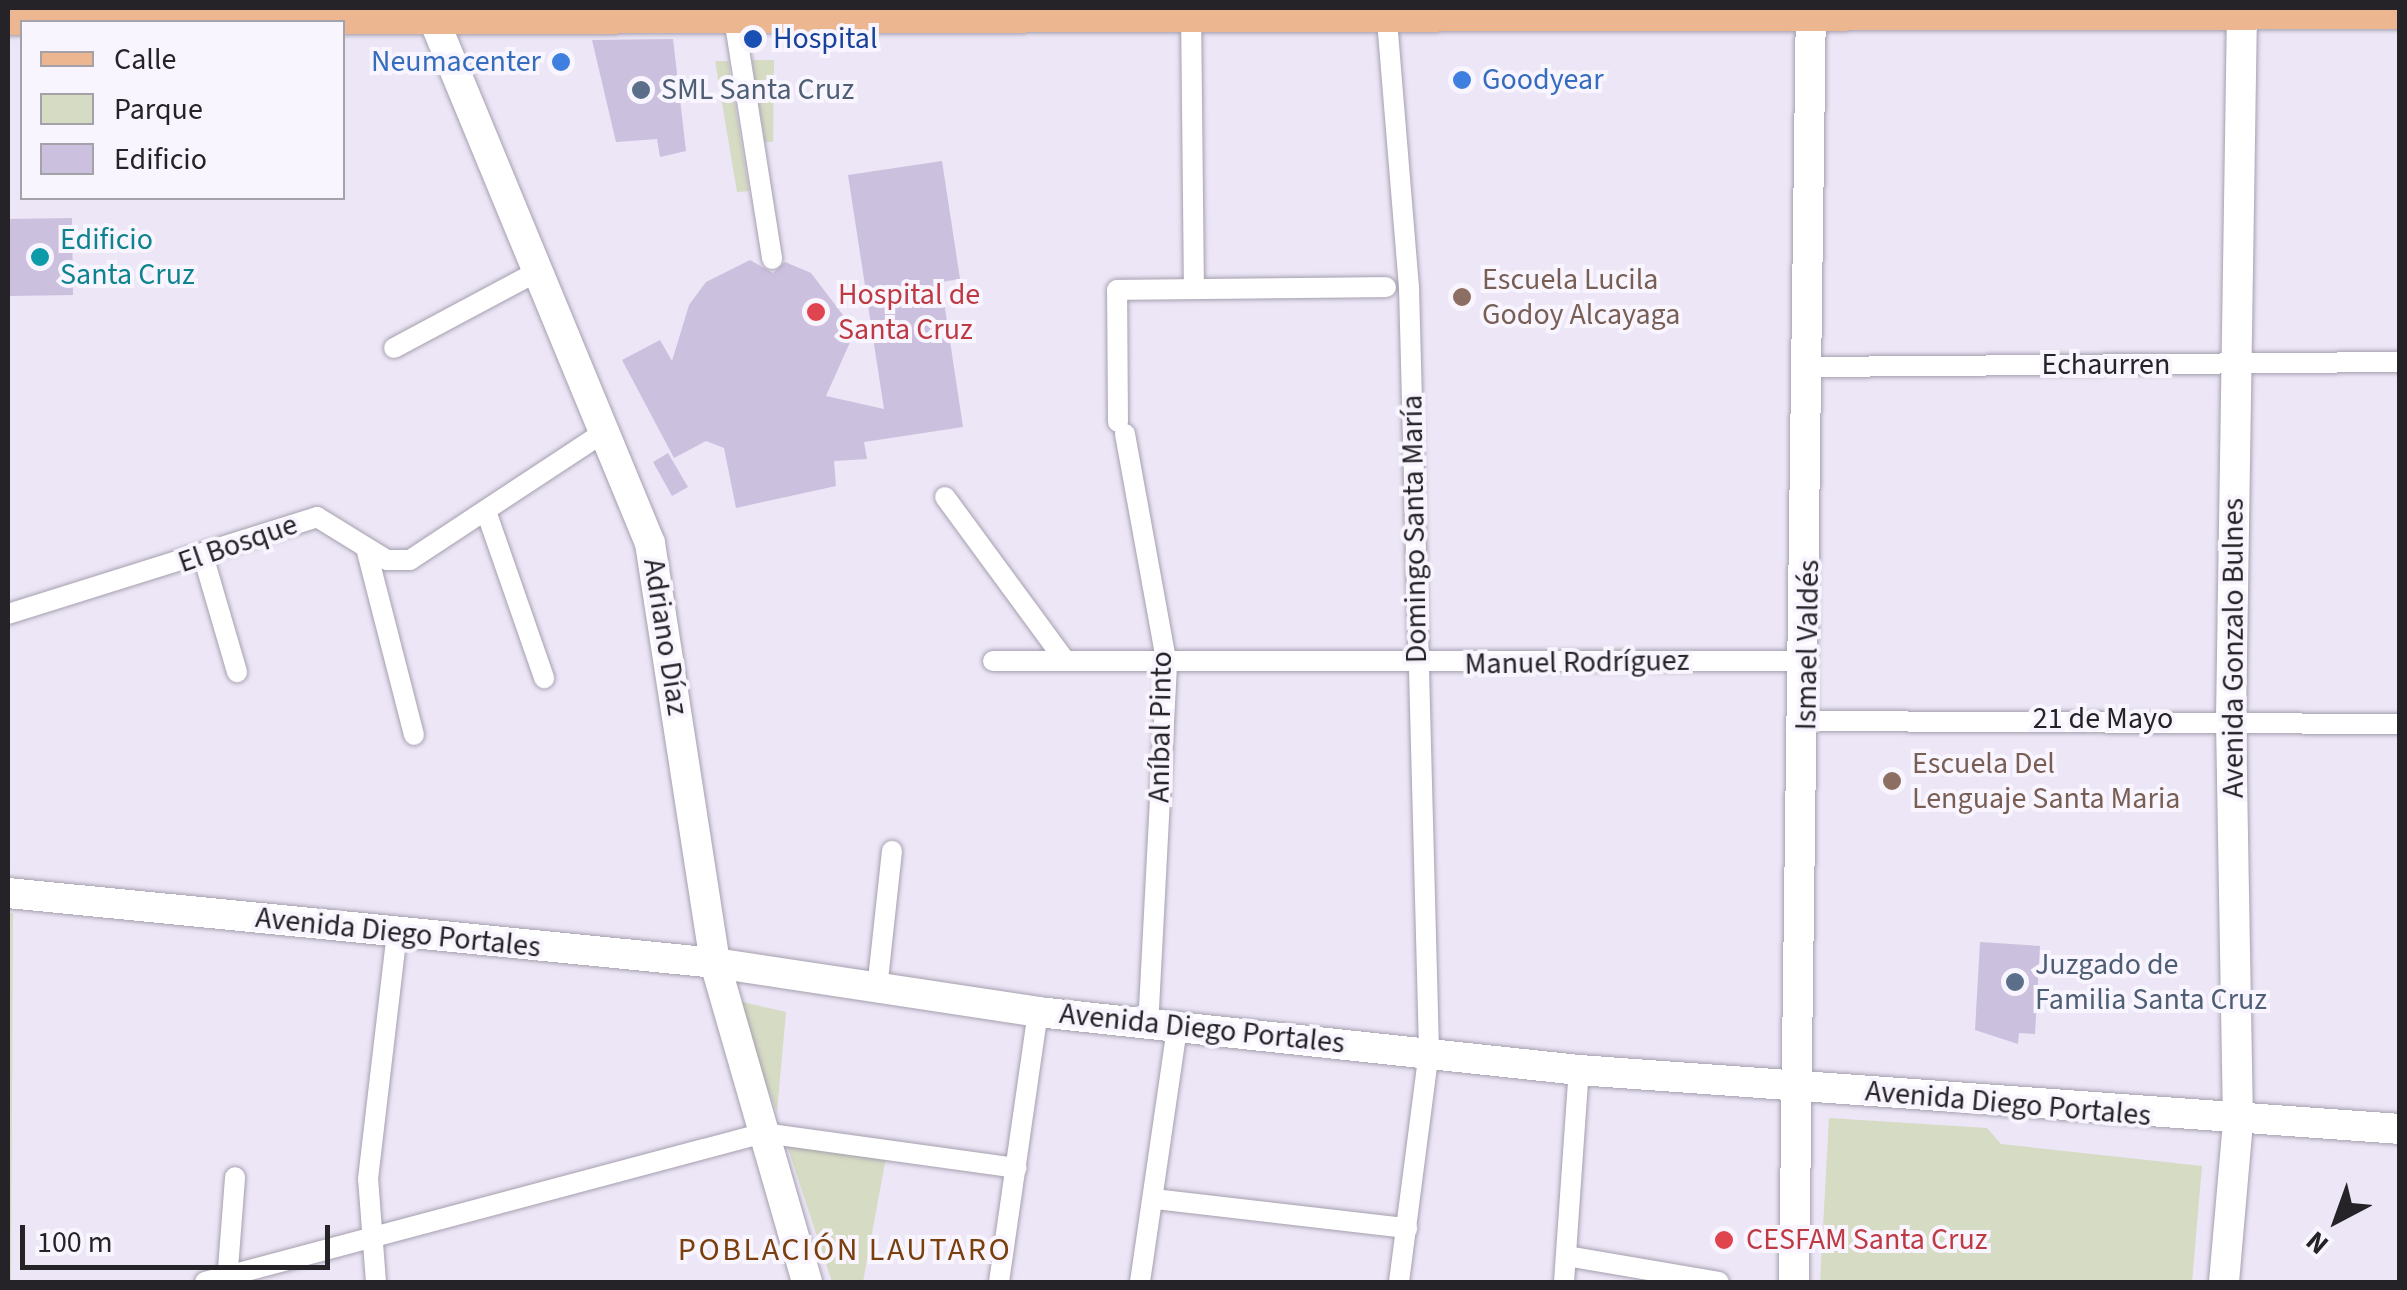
<!DOCTYPE html>
<meta charset="utf-8">
<style>
body{margin:0}
#map{position:relative;width:2407px;height:1290px;overflow:hidden;background:#ece6f6;font-family:"Source Sans 3",sans-serif}
div>[style]{position:absolute}
.green>*{inset:0;background:#d6dbc3}
.building>*{inset:0;background:#cbc0de}
.roads{filter:drop-shadow(0 0 2px #a59fae) drop-shadow(0 0 2px #a59fae)}
.street>*{height:20px;margin:-10px;padding:0 10px;transform-origin:10px;border-radius:10px;background:#fff}
.secondary>*{height:30px;margin:-15px;padding:0 15px;transform-origin:15px;border-radius:15px;background:#fff}
.primary>*{height:32px;margin:-16px;padding:0 16px;transform-origin:16px;border-radius:16px;background:#ebb690}
.dots>*{width:28px;height:28px;translate:-50% -50%;box-sizing:border-box;border:5px solid #f8f5fe;border-radius:50%}
span{translate:-50% -50%;white-space:nowrap;text-align:center;line-height:1.15;-webkit-text-stroke:8px #f8f5fe;paint-order:stroke}
.transit-label{font-size:30px;color:#164399}
.left{translate:0 -50%;text-align:left}
.shop-label{font-size:30px;color:#366cbe}
.right{translate:-100% -50%;text-align:right}
.service-label{font-size:30px;color:#4e5e75}
.culture-label{font-size:30px;color:#0d838f}
.education-label{font-size:30px;color:#785e54}
.health-label{font-size:30px;color:#be3a42}
.street-label{font-size:30px;color:#252328}
.neighbourhood-label{font-size:32px;color:#7a3f0d;letter-spacing:2.5px}
.frame{position:absolute;inset:0;border:10px solid #252328;pointer-events:none}
.legend{position:absolute;left:20px;top:20px;width:325px;height:180px;box-sizing:border-box;background:#f8f5fe;border:2px solid #a4a1a8;margin:0;padding:12px 18px;list-style:none;font-size:30px;color:#252328}
.legend li{display:flex;align-items:center;gap:20px;height:50px}
.legend b{width:50px;border:2px solid #a4a1a8}
.north{position:absolute;left:2287px;top:1170px;width:100px;height:100px;-webkit-text-stroke:8px #f8f5fe;paint-order:stroke;rotate:221deg;font-size:28px;font-weight:700;line-height:40px;text-align:center;color:#252328}
.north::after{content:'';display:block;margin:auto;width:35px;height:45px;background:#252328;clip-path:polygon(50% 0,100% 100%,50% 72%,0 100%)}
.scale{position:absolute;left:20px;top:1225px;width:310px;height:45px;box-sizing:border-box;border:5px solid #252328;border-top:0;padding-left:12px;font-size:30px;line-height:35px;white-space:nowrap;color:#252328;-webkit-text-stroke:8px #f8f5fe;paint-order:stroke}
</style>
<div id="map">
<div class="green">
<div style="clip-path:polygon(752px 60px,774px 60px,773px 142px,765px 142px)"></div>
<div style="clip-path:polygon(715px 61px,728px 61px,749px 191px,737px 192px)"></div>
<div style="clip-path:polygon(8px 913px,13px 913px,11px 1282px,8px 1282px)"></div>
<div style="clip-path:polygon(734px 1000px,786px 1012px,777px 1112px)"></div>
<div style="clip-path:polygon(1829px 1118px,1987px 1128px,2001px 1144px,2202px 1166px,2192px 1282px,1820px 1282px)"></div>
<div style="clip-path:polygon(787px 1145px,886px 1157px,863px 1282px,832px 1282px)"></div>
</div>
<div class="building">
<div style="clip-path:polygon(673px 39px,686px 151px,660px 157px,657px 139px,616px 142px,592px 40px)"></div>
<div style="clip-path:polygon(942px 161px,960px 279px,941px 282px,963px 427px,864px 442px,867px 459px,834px 461px,836px 486px,736px 508px,724px 448px,706px 441px,674px 458px,622px 360px,660px 340px,672px 361px,689px 305px,706px 282px,750px 260px,773px 273px,785px 262px,811px 273px,855px 331px,826px 396px,884px 409px,848px 175px)"></div>
<div style="clip-path:polygon(72px 218px,73px 295px,8px 296px,8px 219px)"></div>
<div style="clip-path:polygon(668px 453px,688px 487px,672px 496px,653px 462px)"></div>
<div style="clip-path:polygon(1980px 942px,2040px 946px,2035px 1034px,2019px 1033px,2018px 1044px,1975px 1030px)"></div>
</div>
<div class="roads">
<div class="street">
<div style="left:1191px;top:8px;width:279px;rotate:89.4deg"></div>
<div style="left:1386px;top:8px;width:280px;rotate:85.3deg"></div>
<div style="left:1409px;top:287px;width:764px;rotate:88.5deg"></div>
<div style="left:1429px;top:1051px;width:233px;rotate:97.4deg"></div>
<div style="left:734px;top:18px;width:244px;rotate:81deg"></div>
<div style="left:394px;top:348px;width:166px;rotate:-28.1deg"></div>
<div style="left:1812px;top:367px;width:588px;rotate:-0.49deg"></div>
<div style="left:1118px;top:422px;width:132px;rotate:-90.4deg"></div>
<div style="left:1117px;top:290px;width:269px;rotate:-0.6deg"></div>
<div style="left:1125px;top:434px;width:235px;rotate:79.7deg"></div>
<div style="left:1167px;top:665px;width:360px;rotate:93deg"></div>
<div style="left:945px;top:497px;width:201px;rotate:53.7deg"></div>
<div style="left:487px;top:514px;width:174px;rotate:70.8deg"></div>
<div style="left:366px;top:548px;width:193px;rotate:75.6deg"></div>
<div style="left:204px;top:559px;width:118px;rotate:73.7deg"></div>
<div style="left:8px;top:614px;width:324px;rotate:-17.4deg"></div>
<div style="left:317px;top:517px;width:82px;rotate:31.6deg"></div>
<div style="left:387px;top:560px;width:23px"></div>
<div style="left:410px;top:560px;width:232px;rotate:-33.4deg"></div>
<div style="left:993px;top:661px;width:814px"></div>
<div style="left:1807px;top:721px;width:593px;rotate:0.29deg"></div>
<div style="left:877px;top:989px;width:139px;rotate:-83.8deg"></div>
<div style="left:1155px;top:1199px;width:254px;rotate:6.6deg"></div>
<div style="left:1567px;top:1256px;width:154px;rotate:9.7deg"></div>
<div style="left:205px;top:1282px;width:579px;rotate:-14.93deg"></div>
<div style="left:764px;top:1133px;width:255px;rotate:7.9deg"></div>
<div style="left:227px;top:1282px;width:105px;rotate:-85.6deg"></div>
<div style="left:376px;top:1282px;width:103px;rotate:-94.4deg"></div>
<div style="left:368px;top:1179px;width:248px;rotate:-83.3deg"></div>
<div style="left:999px;top:1282px;width:273px;rotate:-81.8deg"></div>
<div style="left:1140px;top:1282px;width:258px;rotate:-81.7deg"></div>
<div style="left:1564px;top:1282px;width:213px;rotate:-86deg"></div>
</div>
<div class="secondary">
<div style="left:429px;top:8px;width:579px;rotate:67.56deg"></div>
<div style="left:650px;top:543px;width:425px;rotate:81.2deg"></div>
<div style="left:715px;top:963px;width:332px;rotate:73.9deg"></div>
<div style="left:8px;top:893px;width:710px;rotate:5.65deg"></div>
<div style="left:715px;top:963px;width:327px;rotate:8.6deg"></div>
<div style="left:1038px;top:1012px;width:544px;rotate:6.12deg"></div>
<div style="left:1579px;top:1070px;width:823px;rotate:4.11deg"></div>
<div style="left:1794px;top:1282px;width:1274px;rotate:-89.24deg"></div>
<div style="left:2224px;top:1282px;width:161px;rotate:-85deg"></div>
<div style="left:2238px;top:1122px;width:403px;rotate:-91deg"></div>
<div style="left:2231px;top:719px;width:705px;rotate:-89.11deg"></div>
</div>
<div class="primary">
<div style="left:8px;top:19px;width:2392px;rotate:-0.14deg"></div>
</div>
</div>
<div class="dots">
<div style="left:753px;top:39px;background:#1a4fb4"></div>
<div style="left:561px;top:62px;background:#3f7fe0"></div>
<div style="left:1462px;top:80px;background:#3f7fe0"></div>
<div style="left:641px;top:90px;background:#5c6f8a"></div>
<div style="left:40px;top:257px;background:#0f9aa8"></div>
<div style="left:1462px;top:297px;background:#8d6e63"></div>
<div style="left:816px;top:312px;background:#e0444e"></div>
<div style="left:1892px;top:781px;background:#8d6e63"></div>
<div style="left:2015px;top:982px;background:#5c6f8a"></div>
<div style="left:1724px;top:1240px;background:#e0444e"></div>
</div>
<div class="transit-label">
<span class="left" style="left:773px;top:39px">Hospital</span>
</div>
<div class="shop-label">
<span class="right" style="left:541px;top:62px">Neumacenter</span>
<span class="left" style="left:1482px;top:80px">Goodyear</span>
</div>
<div class="service-label">
<span class="left" style="left:661px;top:90px">SML Santa Cruz</span>
<span class="left" style="left:2035px;top:982px">Juzgado de<br>Familia Santa Cruz</span>
</div>
<div class="culture-label">
<span class="left" style="left:60px;top:257px">Edificio<br>Santa Cruz</span>
</div>
<div class="education-label">
<span class="left" style="left:1482px;top:297px">Escuela Lucila<br>Godoy Alcayaga</span>
<span class="left" style="left:1912px;top:781px">Escuela Del<br>Lenguaje Santa Maria</span>
</div>
<div class="health-label">
<span class="left" style="left:838px;top:312px">Hospital de<br>Santa Cruz</span>
<span class="left" style="left:1746px;top:1240px">CESFAM Santa Cruz</span>
</div>
<div class="street-label">
<span style="left:2106px;top:365px">Echaurren</span>
<span style="left:1415px;top:529px;rotate:-91deg">Domingo Santa María</span>
<span style="left:238px;top:544px;rotate:-19deg">El Bosque</span>
<span style="left:665px;top:637px;rotate:81deg">Adriano Díaz</span>
<span style="left:1808px;top:645px;rotate:-89deg">Ismael Valdés</span>
<span style="left:2234px;top:648px;rotate:-90deg">Avenida Gonzalo Bulnes</span>
<span style="left:1577px;top:663px;rotate:-1deg">Manuel Rodríguez</span>
<span style="left:2103px;top:719px">21 de Mayo</span>
<span style="left:1161px;top:727px;rotate:-89deg">Aníbal Pinto</span>
<span style="left:398px;top:933px;rotate:6deg">Avenida Diego Portales</span>
<span style="left:1202px;top:1029px;rotate:6deg">Avenida Diego Portales</span>
<span style="left:2008px;top:1104px;rotate:5deg">Avenida Diego Portales</span>
</div>
<div class="neighbourhood-label">
<span style="left:845px;top:1250px">POBLACIÓN LAUTARO</span>
</div>
<div class="frame"></div>
<ul class="legend">
<li><b style="height:12px;background:#ebb690"></b>Calle</li>
<li><b style="height:28px;background:#d6dbc3"></b>Parque</li>
<li><b style="height:28px;background:#cbc0de"></b>Edificio</li>
</ul>
<div class="north">N</div>
<div class="scale">100 m</div>
</div>
